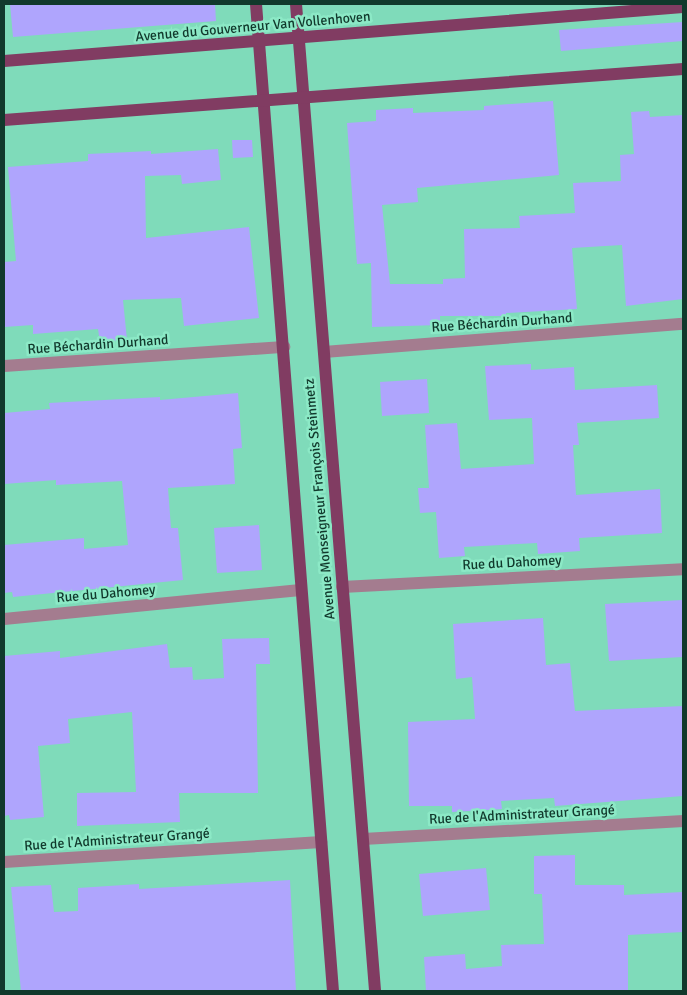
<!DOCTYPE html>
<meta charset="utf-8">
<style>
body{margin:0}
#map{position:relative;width:687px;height:995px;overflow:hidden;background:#7fdbba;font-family:Signika,sans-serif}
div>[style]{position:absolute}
.building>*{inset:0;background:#afa5fd}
.minor>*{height:12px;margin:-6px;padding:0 6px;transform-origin:6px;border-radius:6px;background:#a47c8f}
.major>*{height:12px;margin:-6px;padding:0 6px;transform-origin:6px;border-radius:6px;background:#813c62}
span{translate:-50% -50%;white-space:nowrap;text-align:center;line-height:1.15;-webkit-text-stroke:5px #8ce9c6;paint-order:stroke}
.street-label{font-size:14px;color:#11392c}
.frame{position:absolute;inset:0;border:5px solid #11392c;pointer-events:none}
</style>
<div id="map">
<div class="building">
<div style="clip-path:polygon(10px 4px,215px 4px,216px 21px,13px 37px)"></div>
<div style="clip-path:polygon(683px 22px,683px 41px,561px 51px,559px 30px)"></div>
<div style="clip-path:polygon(553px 101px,559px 175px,417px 188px,418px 202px,382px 205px,390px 284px,443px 284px,443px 279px,465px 278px,464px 229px,520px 228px,519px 216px,575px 213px,573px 183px,621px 181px,620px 155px,634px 154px,631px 112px,649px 111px,650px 117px,683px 115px,683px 299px,626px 306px,622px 245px,572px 248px,577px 309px,506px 313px,506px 316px,440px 316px,440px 325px,372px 327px,371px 263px,357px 264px,347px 123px,376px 121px,376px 110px,413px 108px,413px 113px,484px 110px,484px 106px)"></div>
<div style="clip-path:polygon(232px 140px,252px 140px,253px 157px,233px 158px)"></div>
<div style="clip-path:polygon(218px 149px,221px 180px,182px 184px,181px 175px,145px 176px,146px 238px,249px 227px,259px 318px,184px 326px,181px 298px,123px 300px,127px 340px,100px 342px,98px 329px,33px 334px,33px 325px,4px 327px,4px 262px,16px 261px,8px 167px,88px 161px,88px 154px,151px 151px,151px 154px)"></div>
<div style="clip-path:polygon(531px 364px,531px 370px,574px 367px,575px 390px,657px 385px,659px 418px,577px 423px,579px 445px,573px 445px,576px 495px,660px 489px,662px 533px,579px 538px,580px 551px,538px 554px,537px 543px,464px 547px,465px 556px,439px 558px,436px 512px,420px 513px,418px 488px,429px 488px,425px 425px,457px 423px,461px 469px,534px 464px,532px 418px,489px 420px,485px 366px)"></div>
<div style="clip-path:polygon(427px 379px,429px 413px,382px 416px,380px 382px)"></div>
<div style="clip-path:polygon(238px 393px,242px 448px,233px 449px,235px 484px,168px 488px,171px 528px,178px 528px,183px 580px,13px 597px,12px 592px,4px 593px,4px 545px,84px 538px,84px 549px,128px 545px,122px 481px,56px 485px,56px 480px,4px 484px,4px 413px,50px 409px,49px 403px,160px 397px,160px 400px)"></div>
<div style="clip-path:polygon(259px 525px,262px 570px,217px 573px,214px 528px)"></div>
<div style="clip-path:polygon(683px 600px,683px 657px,609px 661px,605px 604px)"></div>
<div style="clip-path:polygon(543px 618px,546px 665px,570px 663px,575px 711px,683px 706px,683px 796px,555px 806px,554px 798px,501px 801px,502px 809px,452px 812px,452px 806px,409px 806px,408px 722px,475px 719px,472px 677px,456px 679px,453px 624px)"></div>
<div style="clip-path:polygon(269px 638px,270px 664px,256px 664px,258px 793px,179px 793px,180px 822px,77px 826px,77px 793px,136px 792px,132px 712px,68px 719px,70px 743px,38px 746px,44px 817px,10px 820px,9px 815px,4px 816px,4px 656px,60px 651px,60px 658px,167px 644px,170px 668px,192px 667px,193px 680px,224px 678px,222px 639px)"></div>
<div style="clip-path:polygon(575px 855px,575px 885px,624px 885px,624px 895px,683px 892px,683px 932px,628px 935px,628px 991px,426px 991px,424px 957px,465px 954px,466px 969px,502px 966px,501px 945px,544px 944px,542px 894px,534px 894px,534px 856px)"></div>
<div style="clip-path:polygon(486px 868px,490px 910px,423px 916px,419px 874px)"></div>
<div style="clip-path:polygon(290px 880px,296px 991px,21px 991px,11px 887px,51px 885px,54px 912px,78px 911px,78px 888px,139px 884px,139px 889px)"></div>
</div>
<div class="minor">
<div style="left:324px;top:352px;width:360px;rotate:-4.5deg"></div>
<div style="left:4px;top:366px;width:281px;rotate:-3.9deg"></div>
<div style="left:342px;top:587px;width:341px;rotate:-3deg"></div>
<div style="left:4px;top:619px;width:298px;rotate:-5.6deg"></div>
<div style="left:363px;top:839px;width:321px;rotate:-3.2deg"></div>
<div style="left:4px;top:862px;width:318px;rotate:-3.6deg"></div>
</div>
<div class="major">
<div style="left:256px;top:4px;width:990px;rotate:85.54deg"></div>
<div style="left:296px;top:4px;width:990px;rotate:85.42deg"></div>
<div style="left:4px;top:61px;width:681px;rotate:-4.55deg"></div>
<div style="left:4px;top:120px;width:681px;rotate:-4.3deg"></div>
</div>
<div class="street-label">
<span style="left:253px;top:27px;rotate:-5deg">Avenue du Gouverneur Van Vollenhoven</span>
<span style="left:502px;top:323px;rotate:-4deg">Rue Béchardin Durhand</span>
<span style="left:98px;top:345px;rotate:-4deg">Rue Béchardin Durhand</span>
<span style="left:320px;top:499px;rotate:-95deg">Avenue Monseigneur François Steinmetz</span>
<span style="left:512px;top:563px;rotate:-3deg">Rue du Dahomey</span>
<span style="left:106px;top:594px;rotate:-5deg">Rue du Dahomey</span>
<span style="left:522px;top:815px;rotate:-3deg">Rue de l'Administrateur Grangé</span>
<span style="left:117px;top:840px;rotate:-4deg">Rue de l'Administrateur Grangé</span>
</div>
<div class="frame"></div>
</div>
